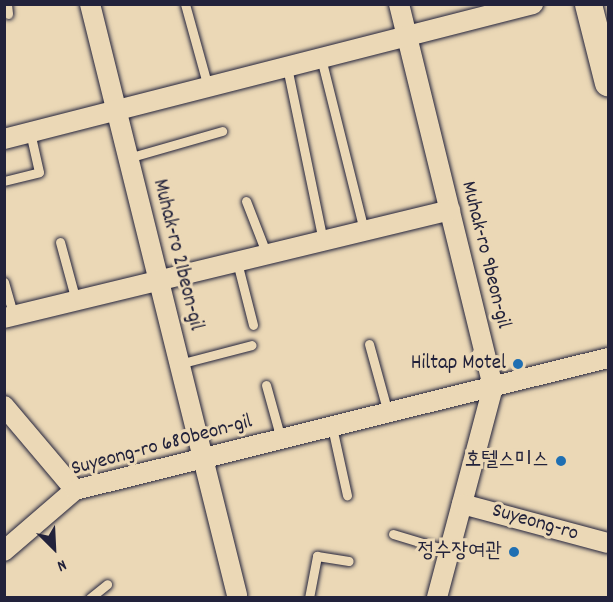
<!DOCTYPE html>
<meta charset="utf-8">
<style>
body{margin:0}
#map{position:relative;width:613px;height:602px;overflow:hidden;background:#ebd8b6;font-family:Dekko,"Poor Story",sans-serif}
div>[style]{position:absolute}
.roads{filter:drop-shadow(0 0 2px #22223b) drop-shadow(0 0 2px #22223b)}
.lane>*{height:9px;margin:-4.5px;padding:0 4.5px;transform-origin:4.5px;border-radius:4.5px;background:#ebd8b6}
.street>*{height:20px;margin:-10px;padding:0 10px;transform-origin:10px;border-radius:10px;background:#ebd8b6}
.secondary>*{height:27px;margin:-13.5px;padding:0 13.5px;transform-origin:13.5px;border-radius:13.5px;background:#ebd8b6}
.dots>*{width:16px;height:16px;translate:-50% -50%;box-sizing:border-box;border:3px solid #ebd8b6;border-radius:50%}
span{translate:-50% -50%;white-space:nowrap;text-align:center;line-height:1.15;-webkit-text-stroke:6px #ebd8b6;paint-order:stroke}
.street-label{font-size:21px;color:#22223b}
.poi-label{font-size:21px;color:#22223b}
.right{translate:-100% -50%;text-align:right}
.frame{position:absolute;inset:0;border:6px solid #22223b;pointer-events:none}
.north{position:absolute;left:24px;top:518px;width:60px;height:60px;-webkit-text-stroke:4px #ebd8b6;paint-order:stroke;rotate:156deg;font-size:16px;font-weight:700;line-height:24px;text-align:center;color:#22223b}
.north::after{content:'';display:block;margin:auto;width:21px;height:27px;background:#22223b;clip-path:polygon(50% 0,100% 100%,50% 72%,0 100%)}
</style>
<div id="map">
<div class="roads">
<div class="lane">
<div style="left:7px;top:4px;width:10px;rotate:84deg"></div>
<div style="left:185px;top:4px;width:86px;rotate:74.5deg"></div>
<div style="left:321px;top:58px;width:178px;rotate:76deg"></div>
<div style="left:287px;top:67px;width:178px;rotate:78.3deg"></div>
<div style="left:128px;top:158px;width:98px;rotate:-16deg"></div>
<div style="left:4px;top:181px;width:36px;rotate:-14deg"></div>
<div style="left:39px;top:172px;width:41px;rotate:-102.7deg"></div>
<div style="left:246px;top:201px;width:58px;rotate:68.7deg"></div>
<div style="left:60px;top:242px;width:61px;rotate:74.8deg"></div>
<div style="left:237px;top:262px;width:65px;rotate:75.7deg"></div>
<div style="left:4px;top:282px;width:35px;rotate:74deg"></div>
<div style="left:369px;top:344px;width:72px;rotate:74.6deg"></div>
<div style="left:179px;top:364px;width:75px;rotate:-14.6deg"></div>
<div style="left:266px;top:385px;width:56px;rotate:74.5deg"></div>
<div style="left:332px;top:427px;width:70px;rotate:77.6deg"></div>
<div style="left:393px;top:534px;width:59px;rotate:16.9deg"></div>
<div style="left:90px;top:598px;width:22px;rotate:-39deg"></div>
<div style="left:309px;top:598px;width:43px;rotate:-79.2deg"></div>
<div style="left:317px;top:556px;width:32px;rotate:9deg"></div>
</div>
<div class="street">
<div style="left:90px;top:4px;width:609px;rotate:76.03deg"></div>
<div style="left:399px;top:4px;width:394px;rotate:76.2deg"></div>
<div style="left:493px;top:387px;width:218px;rotate:104.9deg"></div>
<div style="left:4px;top:139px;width:546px;rotate:-14.32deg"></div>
<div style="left:4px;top:318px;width:459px;rotate:-13.6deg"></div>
<div style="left:4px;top:406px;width:110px;rotate:49.8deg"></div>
<div style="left:462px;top:504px;width:151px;rotate:15deg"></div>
<div style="left:4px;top:551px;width:94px;rotate:-40.7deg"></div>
<div style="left:75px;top:490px;width:549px;rotate:-13.91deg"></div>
</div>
<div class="secondary">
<div style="left:588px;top:4px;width:81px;rotate:75.8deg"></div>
</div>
</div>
<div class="dots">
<div style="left:518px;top:364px;background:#1f6fb2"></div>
<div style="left:561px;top:461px;background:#1f6fb2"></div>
<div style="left:514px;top:552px;background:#1f6fb2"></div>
</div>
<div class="street-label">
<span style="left:177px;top:255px;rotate:76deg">Muhak-ro 21beon-gil</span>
<span style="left:485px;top:255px;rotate:76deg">Muhak-ro 9beon-gil</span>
<span style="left:162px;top:446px;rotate:-15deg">Suyeong-ro 680beon-gil</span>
<span style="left:535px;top:523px;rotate:16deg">Suyeong-ro</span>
</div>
<div class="poi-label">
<span class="right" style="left:506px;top:364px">Hiltap Motel</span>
<span class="right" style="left:549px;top:461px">호텔스미스</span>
<span class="right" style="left:502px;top:552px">정수장여관</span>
</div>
<div class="frame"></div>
<div class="north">N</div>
</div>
